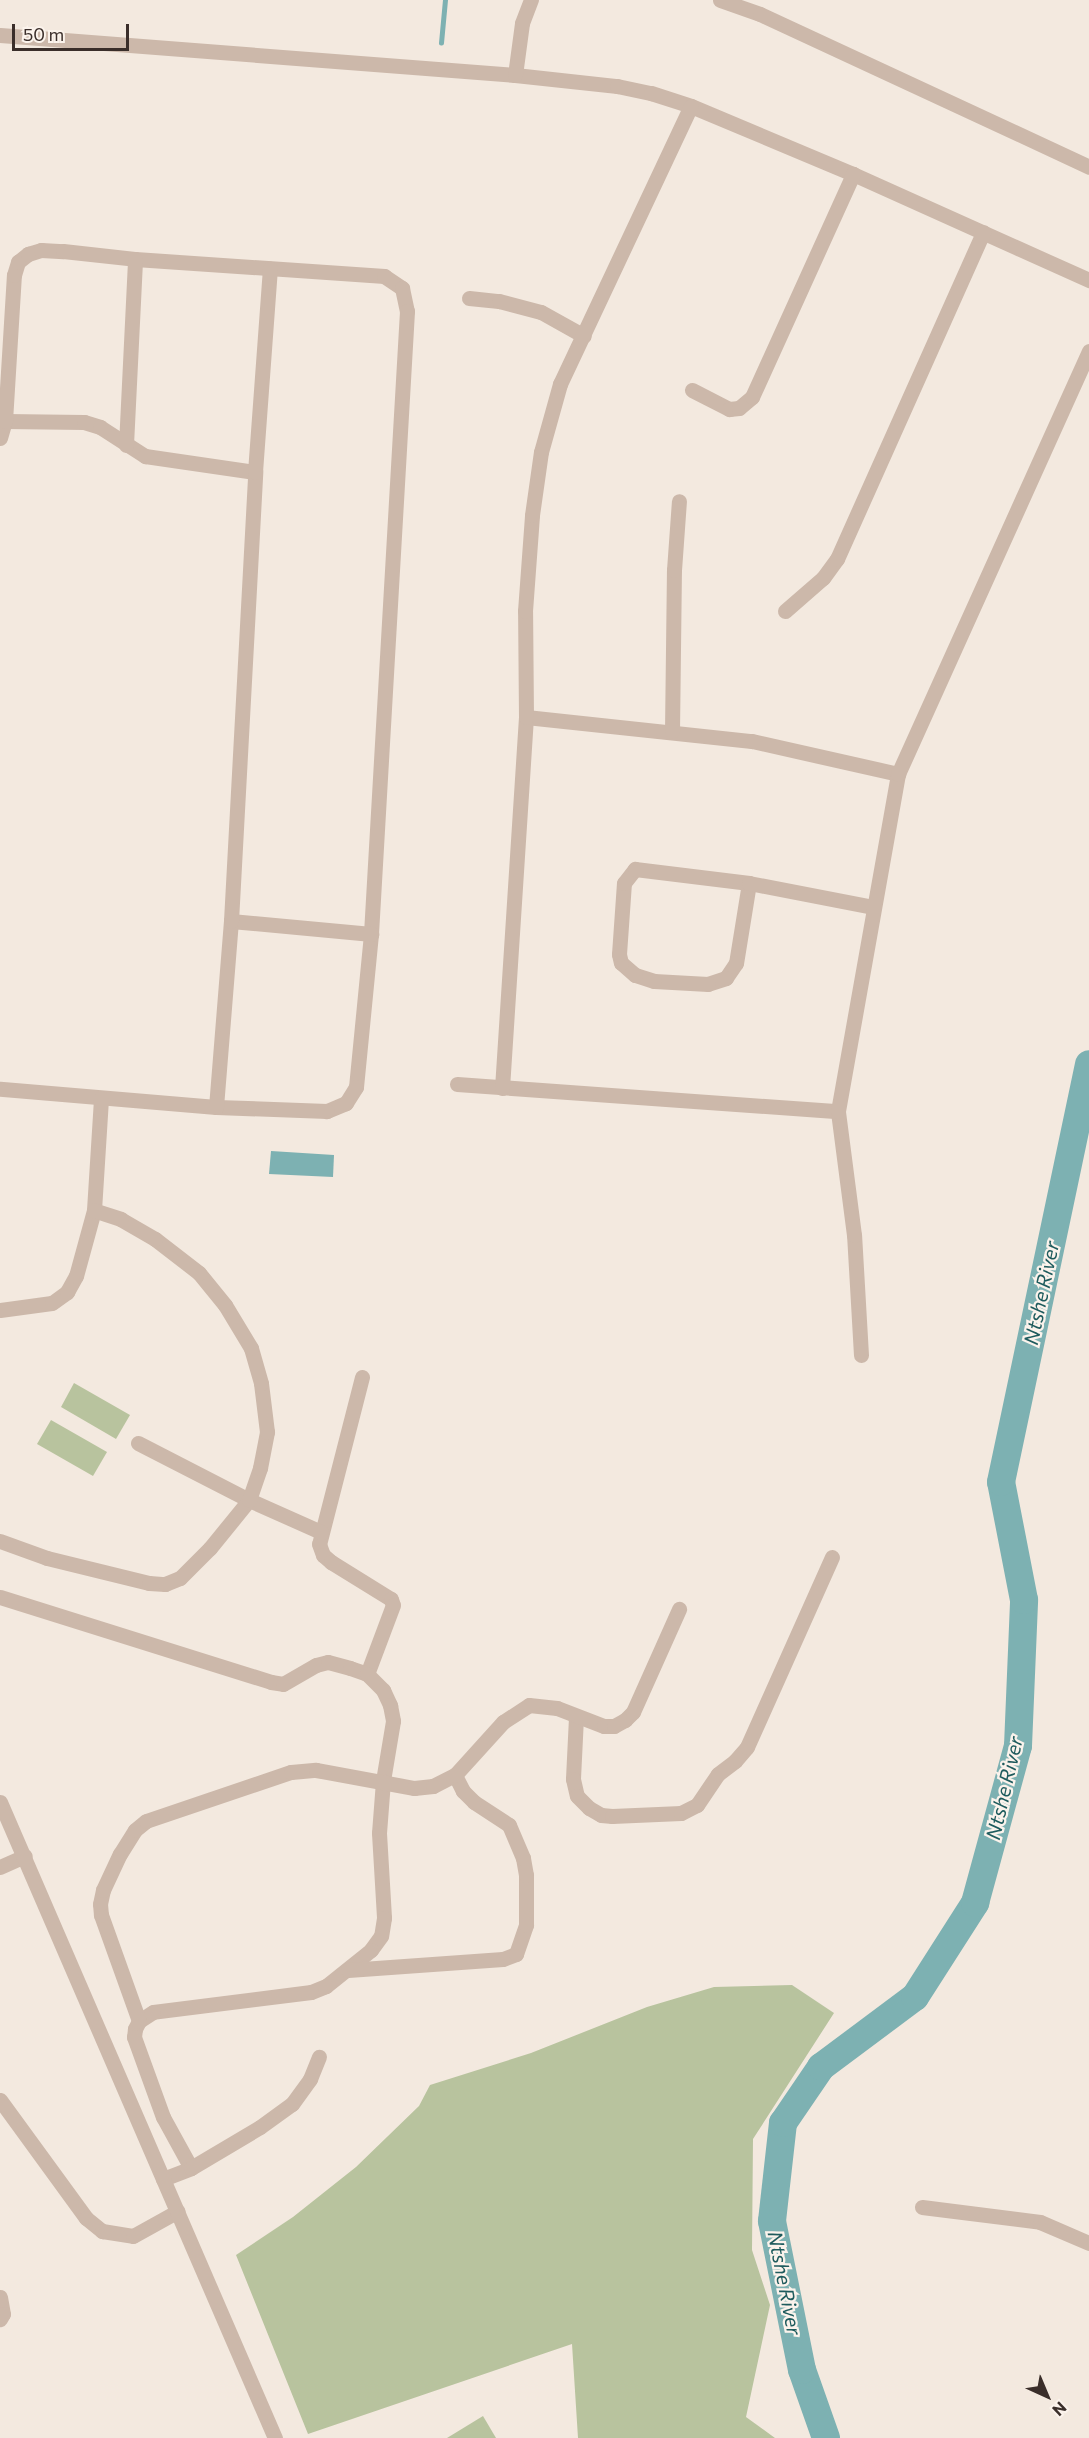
<!DOCTYPE html>
<style>
body{margin:0}
#map{position:relative;width:1089px;height:2438px;overflow:hidden;background:#f3e9df;font-family:Commissioner,sans-serif}
div>[style]{position:absolute}
.green>*{inset:0;background:#b8c39e}
.water>*{inset:0;background:#7db1b2}
.stream>*{height:4.5px;margin:-2.25px;padding:0 2.25px;transform-origin:2.25px;border-radius:2.25px;background:#7db1b2}
.river>*{height:28px;margin:-14px;padding:0 14px;transform-origin:14px;border-radius:14px;background:#7db1b2}
.minor>*{height:15px;margin:-7.5px;padding:0 7.5px;transform-origin:7.5px;border-radius:7.5px;background:#ccb8aa}
.tertiary>*{height:15px;margin:-7.5px;padding:0 7.5px;transform-origin:7.5px;border-radius:7.5px;background:#ccb8aa}
span{translate:-50% -50%;white-space:nowrap;text-align:center;line-height:1.15;-webkit-text-stroke:4.5px #fbf3ec;paint-order:stroke}
.water-label{font-size:20px;color:#1e5b5d;font-style:italic}
.north{position:absolute;left:1017px;top:2366px;width:60px;height:60px;-webkit-text-stroke:4px #fbf3ec;paint-order:stroke;rotate:136deg;font-size:16px;font-weight:700;line-height:24px;text-align:center;color:#3a2e2a}
.north::after{content:'';display:block;margin:auto;width:21px;height:27px;background:#3a2e2a;clip-path:polygon(50% 0,100% 100%,50% 72%,0 100%)}
.scale{position:absolute;left:12px;top:24px;width:117px;height:27px;box-sizing:border-box;border:3px solid #3a2e2a;border-top:0;padding-left:8px;font-size:18px;line-height:21px;white-space:nowrap;color:#3a2e2a;-webkit-text-stroke:4px #fbf3ec;paint-order:stroke}
</style>
<div id="map">
<div class="green">
<div style="clip-path:polygon(74px 1383px,130px 1415px,116px 1439px,61px 1407px)"></div>
<div style="clip-path:polygon(51px 1420px,107px 1452px,93px 1476px,37px 1444px)"></div>
<div style="clip-path:polygon(792px 1985px,834px 2013px,753px 2139px,752px 2250px,770px 2305px,746px 2417px,775px 2438px,578px 2438px,572px 2344px,308px 2434px,236px 2255px,293px 2217px,356px 2167px,419px 2106px,430px 2085px,531px 2053px,647px 2007px,714px 1987px)"></div>
<div style="clip-path:polygon(483px 2416px,496px 2438px,447px 2438px)"></div>
</div>
<div class="water">
<div style="clip-path:polygon(271px 1151px,334px 1155px,333px 1177px,269px 1174px)"></div>
</div>
<div class="stream">
<div style="left:441px;top:43px;width:43px;rotate:-84.7deg"></div>
</div>
<div class="river">
<div style="left:826px;top:2438px;width:72px;rotate:-109.4deg"></div>
<div style="left:802px;top:2370px;width:152px;rotate:-101.4deg"></div>
<div style="left:772px;top:2221px;width:99px;rotate:-83.6deg"></div>
<div style="left:783px;top:2123px;width:68px;rotate:-55.8deg"></div>
<div style="left:821px;top:2067px;width:117px;rotate:-36.7deg"></div>
<div style="left:915px;top:1997px;width:112px;rotate:-57.4deg"></div>
<div style="left:975px;top:1903px;width:163px;rotate:-74.7deg"></div>
<div style="left:1018px;top:1746px;width:146px;rotate:-87.6deg"></div>
<div style="left:1024px;top:1600px;width:120px;rotate:-101deg"></div>
<div style="left:1001px;top:1482px;width:427px;rotate:-78.1deg"></div>
</div>
<div class="minor">
<div style="left:720px;top:0;width:42px;rotate:19.3deg"></div>
<div style="left:760px;top:14px;width:363px;rotate:24.9deg"></div>
<div style="left:0;top:35px;width:517px;rotate:4.44deg"></div>
<div style="left:515px;top:75px;width:103px;rotate:6.2deg"></div>
<div style="left:617px;top:86px;width:35px;rotate:12deg"></div>
<div style="left:651px;top:93px;width:42px;rotate:18deg"></div>
<div style="left:691px;top:106px;width:176px;rotate:22.8deg"></div>
<div style="left:853px;top:174px;width:259px;rotate:24.2deg"></div>
<div style="left:515px;top:75px;width:52px;rotate:-82.3deg"></div>
<div style="left:522px;top:23px;width:25px;rotate:-69deg"></div>
<div style="left:469px;top:298px;width:30px;rotate:6deg"></div>
<div style="left:499px;top:301px;width:43px;rotate:14.7deg"></div>
<div style="left:541px;top:312px;width:49px;rotate:29.2deg"></div>
<div style="left:692px;top:390px;width:42px;rotate:27.2deg"></div>
<div style="left:729px;top:409px;width:10px;rotate:-6deg"></div>
<div style="left:739px;top:408px;width:17px;rotate:-40deg"></div>
<div style="left:752px;top:397px;width:245px;rotate:-65.6deg"></div>
<div style="left:5px;top:421px;width:79px;rotate:0.7deg"></div>
<div style="left:84px;top:422px;width:17px;rotate:17deg"></div>
<div style="left:100px;top:427px;width:54px;rotate:32.8deg"></div>
<div style="left:145px;top:456px;width:111px;rotate:8.3deg"></div>
<div style="left:0;top:438px;width:18px;rotate:-74deg"></div>
<div style="left:5px;top:421px;width:146px;rotate:-86.5deg"></div>
<div style="left:14px;top:275px;width:14px;rotate:-73deg"></div>
<div style="left:18px;top:262px;width:13px;rotate:-39deg"></div>
<div style="left:28px;top:254px;width:14px;rotate:-17deg"></div>
<div style="left:41px;top:250px;width:22px;rotate:3deg"></div>
<div style="left:63px;top:251px;width:72px;rotate:6.3deg"></div>
<div style="left:135px;top:259px;width:250px;rotate:3.9deg"></div>
<div style="left:384px;top:276px;width:22px;rotate:34deg"></div>
<div style="left:402px;top:288px;width:24px;rotate:78deg"></div>
<div style="left:407px;top:311px;width:624px;rotate:93.31deg"></div>
<div style="left:371px;top:934px;width:154px;rotate:95.6deg"></div>
<div style="left:356px;top:1087px;width:19px;rotate:122deg"></div>
<div style="left:346px;top:1103px;width:21px;rotate:157deg"></div>
<div style="left:327px;top:1111px;width:111px;rotate:-177.9deg"></div>
<div style="left:216px;top:1107px;width:217px;rotate:-175.2deg"></div>
<div style="left:126px;top:445px;width:186px;rotate:-87.2deg"></div>
<div style="left:785px;top:611px;width:50px;rotate:-41deg"></div>
<div style="left:823px;top:578px;width:24px;rotate:-54deg"></div>
<div style="left:837px;top:559px;width:358px;rotate:-65.9deg"></div>
<div style="left:526px;top:717px;width:227px;rotate:6.1deg"></div>
<div style="left:752px;top:741px;width:150px;rotate:12.7deg"></div>
<div style="left:672px;top:731px;width:161px;rotate:-89.3deg"></div>
<div style="left:674px;top:570px;width:69px;rotate:-85.9deg"></div>
<div style="left:749px;top:883px;width:81px;rotate:99.2deg"></div>
<div style="left:736px;top:963px;width:18px;rotate:124deg"></div>
<div style="left:726px;top:978px;width:19px;rotate:162deg"></div>
<div style="left:708px;top:984px;width:54px;rotate:-176.8deg"></div>
<div style="left:654px;top:981px;width:20px;rotate:-162deg"></div>
<div style="left:635px;top:975px;width:18px;rotate:-139deg"></div>
<div style="left:621px;top:963px;width:9px;rotate:-103deg"></div>
<div style="left:619px;top:954px;width:71px;rotate:-86deg"></div>
<div style="left:624px;top:883px;width:18px;rotate:-52deg"></div>
<div style="left:635px;top:869px;width:115px;rotate:7deg"></div>
<div style="left:749px;top:883px;width:127px;rotate:10.9deg"></div>
<div style="left:231px;top:921px;width:141px;rotate:5.3deg"></div>
<div style="left:457px;top:1084px;width:382px;rotate:4.1deg"></div>
<div style="left:502px;top:1088px;width:372px;rotate:-86.3deg"></div>
<div style="left:526px;top:717px;width:106px;rotate:-90.5deg"></div>
<div style="left:525px;top:611px;width:96px;rotate:-85.8deg"></div>
<div style="left:532px;top:515px;width:64px;rotate:-81.9deg"></div>
<div style="left:541px;top:452px;width:71px;rotate:-74.4deg"></div>
<div style="left:560px;top:384px;width:307px;rotate:-64.8deg"></div>
<div style="left:216px;top:1107px;width:187px;rotate:-85.4deg"></div>
<div style="left:231px;top:921px;width:450px;rotate:-86.9deg"></div>
<div style="left:255px;top:472px;width:204px;rotate:-85.8deg"></div>
<div style="left:0;top:1310px;width:52px;rotate:-7.7deg"></div>
<div style="left:52px;top:1303px;width:19px;rotate:-36deg"></div>
<div style="left:67px;top:1292px;width:18px;rotate:-61deg"></div>
<div style="left:76px;top:1276px;width:68px;rotate:-74.7deg"></div>
<div style="left:94px;top:1210px;width:112px;rotate:-86.4deg"></div>
<div style="left:861px;top:1355px;width:120px;rotate:-93.3deg"></div>
<div style="left:854px;top:1235px;width:125px;rotate:-97.4deg"></div>
<div style="left:838px;top:1111px;width:342px;rotate:-79.9deg"></div>
<div style="left:898px;top:774px;width:464px;rotate:-65.7deg"></div>
<div style="left:362px;top:1377px;width:172px;rotate:104.4deg"></div>
<div style="left:319px;top:1544px;width:12px;rotate:70deg"></div>
<div style="left:323px;top:1555px;width:11px;rotate:41deg"></div>
<div style="left:331px;top:1562px;width:70px;rotate:31.7deg"></div>
<div style="left:391px;top:1599px;width:6px;rotate:72deg"></div>
<div style="left:393px;top:1605px;width:74px;rotate:110.6deg"></div>
<div style="left:138px;top:1443px;width:125px;rotate:27.2deg"></div>
<div style="left:249px;top:1500px;width:79px;rotate:24deg"></div>
<div style="left:0;top:1541px;width:50px;rotate:19.9deg"></div>
<div style="left:47px;top:1558px;width:105px;rotate:13.8deg"></div>
<div style="left:149px;top:1583px;width:16px;rotate:4deg"></div>
<div style="left:165px;top:1584px;width:16px;rotate:-22deg"></div>
<div style="left:180px;top:1578px;width:42px;rotate:-45deg"></div>
<div style="left:210px;top:1548px;width:62px;rotate:-50.9deg"></div>
<div style="left:249px;top:1500px;width:34px;rotate:-71deg"></div>
<div style="left:260px;top:1468px;width:37px;rotate:-79deg"></div>
<div style="left:267px;top:1432px;width:49px;rotate:-97deg"></div>
<div style="left:261px;top:1383px;width:36px;rotate:-106deg"></div>
<div style="left:251px;top:1348px;width:50px;rotate:-121.2deg"></div>
<div style="left:225px;top:1305px;width:41px;rotate:-129.1deg"></div>
<div style="left:199px;top:1273px;width:56px;rotate:-142.3deg"></div>
<div style="left:155px;top:1239px;width:39px;rotate:-150deg"></div>
<div style="left:121px;top:1219px;width:28px;rotate:-162deg"></div>
<div style="left:0;top:1597px;width:284px;rotate:17.4deg"></div>
<div style="left:271px;top:1682px;width:12px;rotate:9deg"></div>
<div style="left:283px;top:1684px;width:38px;rotate:-30deg"></div>
<div style="left:316px;top:1665px;width:12px;rotate:-14deg"></div>
<div style="left:328px;top:1662px;width:23px;rotate:15deg"></div>
<div style="left:350px;top:1668px;width:18px;rotate:19deg"></div>
<div style="left:367px;top:1674px;width:23px;rotate:45deg"></div>
<div style="left:383px;top:1690px;width:17px;rotate:65deg"></div>
<div style="left:390px;top:1705px;width:16px;rotate:79deg"></div>
<div style="left:393px;top:1721px;width:61px;rotate:99.5deg"></div>
<div style="left:383px;top:1781px;width:52px;rotate:94.4deg"></div>
<div style="left:379px;top:1833px;width:85px;rotate:86.6deg"></div>
<div style="left:384px;top:1918px;width:18px;rotate:99deg"></div>
<div style="left:381px;top:1936px;width:17px;rotate:126deg"></div>
<div style="left:371px;top:1950px;width:58px;rotate:141.3deg"></div>
<div style="left:326px;top:1986px;width:16px;rotate:158deg"></div>
<div style="left:311px;top:1992px;width:159px;rotate:172.8deg"></div>
<div style="left:153px;top:2012px;width:17px;rotate:147deg"></div>
<div style="left:139px;top:2021px;width:9px;rotate:117deg"></div>
<div style="left:135px;top:2029px;width:8px;rotate:97deg"></div>
<div style="left:134px;top:2037px;width:85px;rotate:70.1deg"></div>
<div style="left:163px;top:2117px;width:58px;rotate:61.2deg"></div>
<div style="left:576px;top:1717px;width:62px;rotate:92.8deg"></div>
<div style="left:573px;top:1779px;width:17px;rotate:77deg"></div>
<div style="left:577px;top:1796px;width:17px;rotate:45deg"></div>
<div style="left:589px;top:1808px;width:14px;rotate:30deg"></div>
<div style="left:601px;top:1815px;width:11px;rotate:5deg"></div>
<div style="left:612px;top:1816px;width:69px;rotate:-2.5deg"></div>
<div style="left:681px;top:1813px;width:18px;rotate:-27deg"></div>
<div style="left:697px;top:1805px;width:37px;rotate:-56deg"></div>
<div style="left:718px;top:1774px;width:21px;rotate:-37deg"></div>
<div style="left:735px;top:1761px;width:18px;rotate:-49deg"></div>
<div style="left:747px;top:1747px;width:208px;rotate:-65.9deg"></div>
<div style="left:0;top:1867px;width:27px;rotate:-24deg"></div>
<div style="left:348px;top:1970px;width:155px;rotate:-4.1deg"></div>
<div style="left:503px;top:1959px;width:14px;rotate:-21deg"></div>
<div style="left:516px;top:1954px;width:31px;rotate:-71deg"></div>
<div style="left:526px;top:1925px;width:50px;rotate:-90deg"></div>
<div style="left:526px;top:1875px;width:17px;rotate:-100deg"></div>
<div style="left:523px;top:1858px;width:36px;rotate:-113deg"></div>
<div style="left:509px;top:1825px;width:42px;rotate:-146.7deg"></div>
<div style="left:474px;top:1802px;width:16px;rotate:-135deg"></div>
<div style="left:463px;top:1791px;width:18px;rotate:-117deg"></div>
<div style="left:139px;top:2021px;width:113px;rotate:-109.7deg"></div>
<div style="left:101px;top:1915px;width:11px;rotate:-95deg"></div>
<div style="left:100px;top:1904px;width:14px;rotate:-78deg"></div>
<div style="left:103px;top:1890px;width:40px;rotate:-65deg"></div>
<div style="left:120px;top:1854px;width:28px;rotate:-58deg"></div>
<div style="left:135px;top:1830px;width:14px;rotate:-39deg"></div>
<div style="left:146px;top:1821px;width:153px;rotate:-18.7deg"></div>
<div style="left:291px;top:1772px;width:25px;rotate:-5deg"></div>
<div style="left:316px;top:1770px;width:100px;rotate:10.4deg"></div>
<div style="left:414px;top:1788px;width:19px;rotate:-6deg"></div>
<div style="left:433px;top:1786px;width:25px;rotate:-27deg"></div>
<div style="left:455px;top:1775px;width:72px;rotate:-47.8deg"></div>
<div style="left:503px;top:1722px;width:31px;rotate:-33deg"></div>
<div style="left:529px;top:1705px;width:28px;rotate:6deg"></div>
<div style="left:557px;top:1708px;width:50px;rotate:21deg"></div>
<div style="left:604px;top:1726px;width:10px"></div>
<div style="left:614px;top:1726px;width:13px;rotate:-29deg"></div>
<div style="left:625px;top:1720px;width:11px;rotate:-45deg"></div>
<div style="left:633px;top:1712px;width:113px;rotate:-65.9deg"></div>
<div style="left:0;top:2100px;width:146px;rotate:53.9deg"></div>
<div style="left:86px;top:2218px;width:21px;rotate:39deg"></div>
<div style="left:102px;top:2231px;width:31px;rotate:9deg"></div>
<div style="left:133px;top:2236px;width:51px;rotate:-29.1deg"></div>
<div style="left:163px;top:2179px;width:30px;rotate:-21deg"></div>
<div style="left:191px;top:2168px;width:80px;rotate:-30.7deg"></div>
<div style="left:260px;top:2127px;width:39px;rotate:-36deg"></div>
<div style="left:292px;top:2104px;width:31px;rotate:-54deg"></div>
<div style="left:310px;top:2079px;width:24px;rotate:-68deg"></div>
<div style="left:922px;top:2207px;width:119px;rotate:7.2deg"></div>
<div style="left:1040px;top:2222px;width:53px;rotate:23.2deg"></div>
<div style="left:0;top:2297px;width:17px;rotate:80deg"></div>
<div style="left:3px;top:2314px;width:6px;rotate:121deg"></div>
</div>
<div class="tertiary">
<div style="left:0;top:1802px;width:693px;rotate:66.62deg"></div>
</div>
<div class="water-label">
<span style="left:1041px;top:1293px;rotate:-78deg">Ntshe River</span>
<span style="left:1004px;top:1788px;rotate:-77deg">Ntshe River</span>
<span style="left:785px;top:2283px;rotate:79deg">Ntshe River</span>
</div>
<div class="north">N</div>
<div class="scale">50 m</div>
</div>
